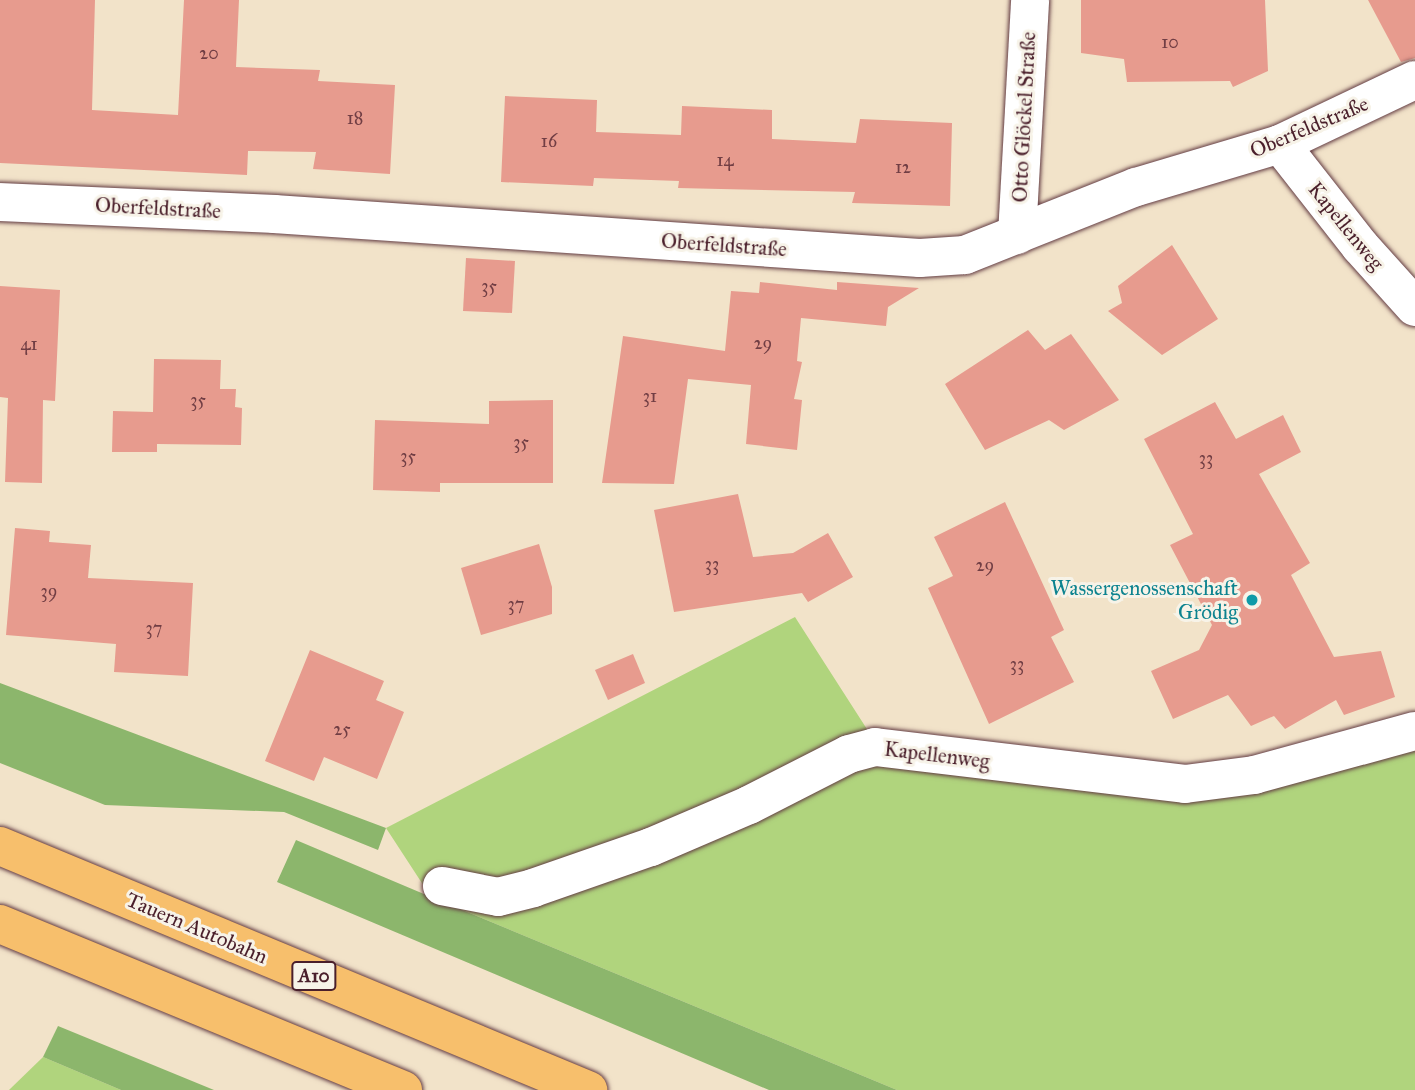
<!DOCTYPE html>
<meta charset="utf-8">
<style>
body{margin:0}
#map{position:relative;width:1415px;height:1090px;overflow:hidden;background:#f2e3c9;font-family:"IM FELL Great Primer",serif}
div>[style]{position:absolute}
.green>*{inset:0;background:#b0d47d}
.forest>*{inset:0;background:#8cb66c}
.building>*{inset:0;background:#e79b8e}
.roads{filter:drop-shadow(0 0 2px #633c43) drop-shadow(0 0 2px #633c43)}
.minor>*{height:38px;margin:-19px;padding:0 19px;transform-origin:19px;border-radius:19px;background:#fff}
.highway>*{height:38px;margin:-19px;padding:0 19px;transform-origin:19px;border-radius:19px;background:#f7bf6c}
.dots>*{width:19px;height:19px;translate:-50% -50%;box-sizing:border-box;border:4px solid #f7f3e8;border-radius:50%}
span{translate:-50% -50%;white-space:nowrap;text-align:center;line-height:1.15;-webkit-text-stroke:6px #f7f3e8;paint-order:stroke}
.number-label{font-size:18px;color:#713e44}
.number-label span{-webkit-text-stroke-width:0}
.shield-label span{padding:2px 5px;background:#f7f3e8;border:2px solid;border-radius:5px;-webkit-text-stroke-width:0}
.shield-label{font-size:19px;color:#4a1f2b;font-weight:700}
.street-label{font-size:21px;color:#4a1f2b}
.culture-label{font-size:21px;color:#0d838f}
.right{translate:-100% -50%;text-align:right}
</style>
<div id="map">
<div class="green">
<div style="clip-path:polygon(795px 617px,890px 765px,1161px 795px,1415px 741px,1415px 1090px,897px 1090px,431px 897px,386px 828px)"></div>
<div style="clip-path:polygon(43px 1057px,121px 1090px,9px 1090px)"></div>
</div>
<div class="forest">
<div style="clip-path:polygon(0 683px,386px 828px,378px 850px,284px 812px,105px 805px,0 763px)"></div>
<div style="clip-path:polygon(296px 840px,431px 897px,897px 1090px,769px 1090px,277px 882px)"></div>
<div style="clip-path:polygon(58px 1026px,214px 1090px,121px 1090px,43px 1057px)"></div>
</div>
<div class="building">
<div style="clip-path:polygon(0 0,95px 0,92px 110px,178px 115px,184px 0,239px 0,236px 67px,320px 70px,318px 81px,395px 85px,390px 174px,313px 169px,316px 152px,248px 151px,247px 175px,0 163px)"></div>
<div style="clip-path:polygon(1081px 0,1265px 0,1268px 71px,1233px 87px,1230px 81px,1127px 82px,1124px 59px,1081px 53px)"></div>
<div style="clip-path:polygon(1368px 0,1415px 0,1415px 58px,1401px 62px)"></div>
<div style="clip-path:polygon(505px 96px,597px 100px,596px 132px,681px 135px,682px 106px,772px 110px,772px 139px,856px 143px,860px 119px,952px 123px,950px 206px,852px 203px,855px 192px,678px 188px,679px 181px,594px 178px,593px 186px,501px 182px)"></div>
<div style="clip-path:polygon(1172px 245px,1218px 319px,1162px 355px,1108px 311px,1122px 303px,1118px 286px)"></div>
<div style="clip-path:polygon(466px 258px,515px 261px,512px 313px,463px 311px)"></div>
<div style="clip-path:polygon(760px 282px,837px 290px,837px 282px,919px 288px,888px 307px,886px 326px,801px 318px,797px 361px,802px 362px,794px 399px,802px 400px,797px 450px,746px 444px,751px 385px,688px 379px,674px 484px,602px 483px,623px 336px,725px 351px,731px 291px,759px 293px)"></div>
<div style="clip-path:polygon(0 286px,60px 290px,55px 401px,43px 400px,42px 483px,5px 482px,8px 398px,0 397px)"></div>
<div style="clip-path:polygon(1028px 330px,1045px 350px,1071px 334px,1119px 400px,1064px 430px,1049px 420px,985px 450px,945px 384px)"></div>
<div style="clip-path:polygon(154px 359px,221px 360px,220px 389px,236px 389px,235px 407px,242px 408px,241px 445px,157px 444px,157px 452px,112px 452px,113px 411px,153px 412px)"></div>
<div style="clip-path:polygon(553px 400px,553px 483px,440px 483px,440px 492px,373px 490px,375px 420px,489px 424px,489px 401px)"></div>
<div style="clip-path:polygon(1215px 402px,1236px 439px,1283px 415px,1301px 452px,1259px 474px,1310px 563px,1291px 575px,1334px 657px,1381px 651px,1395px 697px,1344px 715px,1336px 700px,1285px 729px,1274px 716px,1251px 726px,1228px 695px,1173px 719px,1151px 671px,1199px 650px,1212px 625px,1170px 545px,1193px 534px,1144px 439px)"></div>
<div style="clip-path:polygon(738px 494px,753px 557px,793px 553px,828px 533px,853px 577px,808px 602px,802px 593px,674px 612px,654px 510px)"></div>
<div style="clip-path:polygon(1005px 502px,1064px 630px,1051px 637px,1074px 682px,989px 724px,928px 588px,953px 576px,934px 537px)"></div>
<div style="clip-path:polygon(15px 528px,50px 531px,49px 542px,91px 545px,88px 578px,193px 583px,188px 676px,114px 672px,116px 644px,6px 635px)"></div>
<div style="clip-path:polygon(539px 544px,552px 587px,552px 614px,481px 635px,461px 568px)"></div>
<div style="clip-path:polygon(310px 650px,384px 681px,376px 700px,404px 712px,377px 779px,324px 757px,314px 781px,265px 761px)"></div>
<div style="clip-path:polygon(633px 654px,645px 683px,608px 700px,595px 670px)"></div>
</div>
<div class="roads">
<div class="minor">
<div style="left:1280px;top:144px;width:130px;rotate:51.9deg"></div>
<div style="left:1360px;top:246px;width:82px;rotate:48deg"></div>
<div style="left:0;top:202px;width:274px;rotate:2.5deg"></div>
<div style="left:274px;top:214px;width:647px;rotate:3.9deg"></div>
<div style="left:920px;top:258px;width:45px;rotate:-3.8deg"></div>
<div style="left:965px;top:255px;width:184px;rotate:-21.7deg"></div>
<div style="left:1136px;top:187px;width:150px;rotate:-16.6deg"></div>
<div style="left:1280px;top:144px;width:149px;rotate:-25.4deg"></div>
<div style="left:1017px;top:235px;width:235px;rotate:-86.8deg"></div>
<div style="left:442px;top:886px;width:57px;rotate:11.1deg"></div>
<div style="left:498px;top:897px;width:36px;rotate:-14deg"></div>
<div style="left:533px;top:888px;width:125px;rotate:-19.2deg"></div>
<div style="left:651px;top:847px;width:107px;rotate:-23.2deg"></div>
<div style="left:749px;top:805px;width:112px;rotate:-27deg"></div>
<div style="left:849px;top:754px;width:27px;rotate:-15deg"></div>
<div style="left:875px;top:747px;width:312px;rotate:6.8deg"></div>
<div style="left:1185px;top:784px;width:70px;rotate:-7.4deg"></div>
<div style="left:1254px;top:775px;width:167px;rotate:-15.3deg"></div>
</div>
<div class="highway">
<div style="left:0;top:846px;width:637px;rotate:22.54deg"></div>
<div style="left:0;top:924px;width:436px;rotate:22.4deg"></div>
</div>
</div>
<div class="dots">
<div style="left:1252px;top:600px;background:#0f9aa8"></div>
</div>
<div class="number-label">
<span style="left:1170px;top:42px">10</span>
<span style="left:209px;top:53px">20</span>
<span style="left:355px;top:118px">18</span>
<span style="left:549px;top:141px">16</span>
<span style="left:725px;top:160px">14</span>
<span style="left:903px;top:167px">12</span>
<span style="left:489px;top:286px">35</span>
<span style="left:763px;top:343px">29</span>
<span style="left:29px;top:344px">41</span>
<span style="left:650px;top:396px">31</span>
<span style="left:198px;top:400px">35</span>
<span style="left:521px;top:442px">35</span>
<span style="left:408px;top:456px">35</span>
<span style="left:1206px;top:458px">33</span>
<span style="left:712px;top:564px">33</span>
<span style="left:985px;top:565px">29</span>
<span style="left:49px;top:591px">39</span>
<span style="left:516px;top:604px">37</span>
<span style="left:154px;top:628px">37</span>
<span style="left:1017px;top:664px">33</span>
<span style="left:342px;top:729px">25</span>
</div>
<div class="shield-label">
<span style="left:314px;top:976px">A10</span>
</div>
<div class="street-label">
<span style="left:1024px;top:117px;rotate:-87deg">Otto Glöckel Straße</span>
<span style="left:1309px;top:127px;rotate:-23deg">Oberfeldstraße</span>
<span style="left:158px;top:208px;rotate:3deg">Oberfeldstraße</span>
<span style="left:1346px;top:226px;rotate:51deg">Kapellenweg</span>
<span style="left:724px;top:245px;rotate:4deg">Oberfeldstraße</span>
<span style="left:937px;top:755px;rotate:7deg">Kapellenweg</span>
<span style="left:197px;top:928px;rotate:23deg">Tauern Autobahn</span>
</div>
<div class="culture-label">
<span class="right" style="left:1238px;top:600px">Wassergenossenschaft<br>Grödig</span>
</div>
</div>
